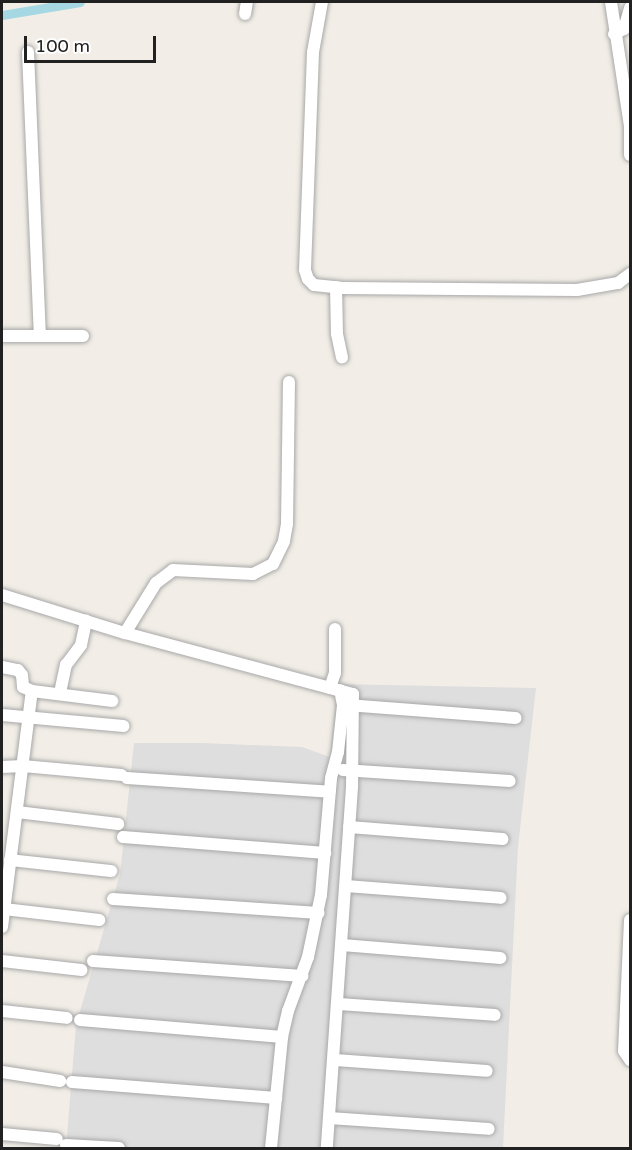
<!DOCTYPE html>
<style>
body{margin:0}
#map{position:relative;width:632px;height:1150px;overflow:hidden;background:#f2eee7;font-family:"Varela Round",sans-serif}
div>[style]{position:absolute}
.residential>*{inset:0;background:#dfdede}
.canal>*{height:9px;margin:-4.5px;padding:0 4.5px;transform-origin:4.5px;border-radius:4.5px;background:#a5d8e2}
.roads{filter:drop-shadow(0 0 2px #a8a8a8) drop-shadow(0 0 2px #a8a8a8)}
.minor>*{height:12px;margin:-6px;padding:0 6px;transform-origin:6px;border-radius:6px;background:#fff}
span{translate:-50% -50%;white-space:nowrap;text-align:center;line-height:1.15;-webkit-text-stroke:4.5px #fff;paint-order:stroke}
.frame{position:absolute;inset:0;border:3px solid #212121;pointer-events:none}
.scale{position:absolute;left:24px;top:36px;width:132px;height:27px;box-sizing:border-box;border:3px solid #212121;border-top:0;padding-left:8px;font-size:18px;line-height:21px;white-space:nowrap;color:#212121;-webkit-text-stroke:4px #fff;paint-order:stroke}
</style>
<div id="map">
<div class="residential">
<div style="clip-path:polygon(337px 684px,536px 688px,518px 847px,503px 1148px,66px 1148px,76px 1025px,120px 874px,134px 743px,203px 743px,302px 747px,330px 757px)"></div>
</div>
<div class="canal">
<div style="left:2px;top:15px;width:79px;rotate:-9.5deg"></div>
</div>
<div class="roads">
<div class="minor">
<div style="left:322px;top:2px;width:51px;rotate:100.2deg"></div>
<div style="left:313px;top:52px;width:218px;rotate:92.1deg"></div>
<div style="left:305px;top:270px;width:9px;rotate:72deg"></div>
<div style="left:308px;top:279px;width:8px;rotate:45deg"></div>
<div style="left:314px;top:285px;width:27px;rotate:6deg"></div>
<div style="left:341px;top:288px;width:236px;rotate:0.5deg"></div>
<div style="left:577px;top:290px;width:42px;rotate:-9.7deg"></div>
<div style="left:618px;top:283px;width:15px;rotate:-37deg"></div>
<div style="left:611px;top:2px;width:125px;rotate:81.3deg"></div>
<div style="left:630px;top:126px;width:29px;rotate:90deg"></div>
<div style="left:245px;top:14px;width:12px;rotate:-81deg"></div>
<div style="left:614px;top:34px;width:11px;rotate:-27deg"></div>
<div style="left:624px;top:29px;width:22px;rotate:-74deg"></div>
<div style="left:28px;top:52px;width:284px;rotate:87.6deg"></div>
<div style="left:336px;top:287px;width:47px;rotate:88.8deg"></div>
<div style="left:337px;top:334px;width:24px;rotate:78deg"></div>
<div style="left:2px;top:336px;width:81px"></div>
<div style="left:2px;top:595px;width:129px;rotate:17.2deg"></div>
<div style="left:125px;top:633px;width:236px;rotate:15deg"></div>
<div style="left:353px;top:694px;width:93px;rotate:90.6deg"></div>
<div style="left:352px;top:787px;width:362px;rotate:94deg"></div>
<div style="left:125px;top:633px;width:59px;rotate:-58.2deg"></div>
<div style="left:156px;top:583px;width:21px;rotate:-37deg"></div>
<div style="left:173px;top:570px;width:80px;rotate:2.9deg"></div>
<div style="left:253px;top:574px;width:22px;rotate:-27deg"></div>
<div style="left:273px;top:564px;width:25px;rotate:-64deg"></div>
<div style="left:284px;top:541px;width:17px;rotate:-80deg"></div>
<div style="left:287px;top:524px;width:142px;rotate:-89.2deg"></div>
<div style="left:2px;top:667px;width:16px;rotate:11deg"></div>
<div style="left:18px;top:670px;width:6px;rotate:51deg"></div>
<div style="left:22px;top:675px;width:12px;rotate:85deg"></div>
<div style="left:23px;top:687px;width:10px;rotate:24deg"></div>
<div style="left:61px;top:688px;width:24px;rotate:-78deg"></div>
<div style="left:66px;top:665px;width:25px;rotate:-53deg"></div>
<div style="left:81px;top:645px;width:25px;rotate:-78deg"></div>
<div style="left:330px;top:688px;width:16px;rotate:-72deg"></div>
<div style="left:335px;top:673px;width:44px;rotate:-90deg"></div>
<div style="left:347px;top:705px;width:169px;rotate:4.4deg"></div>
<div style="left:2px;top:715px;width:122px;rotate:5.2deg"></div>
<div style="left:2px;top:767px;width:21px;rotate:-3deg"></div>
<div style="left:23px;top:766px;width:99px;rotate:5.2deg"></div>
<div style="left:343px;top:770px;width:167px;rotate:3.8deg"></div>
<div style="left:127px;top:778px;width:203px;rotate:3.9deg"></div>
<div style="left:17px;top:812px;width:102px;rotate:6.8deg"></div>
<div style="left:349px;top:827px;width:154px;rotate:4.5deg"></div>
<div style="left:123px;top:837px;width:203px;rotate:4.5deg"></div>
<div style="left:10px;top:860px;width:102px;rotate:6.2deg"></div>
<div style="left:346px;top:886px;width:155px;rotate:4.4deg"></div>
<div style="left:113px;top:899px;width:206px;rotate:3.9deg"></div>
<div style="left:4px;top:909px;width:96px;rotate:6.6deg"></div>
<div style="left:630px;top:920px;width:131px;rotate:92.6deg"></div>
<div style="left:624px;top:1051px;width:11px;rotate:56deg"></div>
<div style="left:2px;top:927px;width:238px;rotate:-82.8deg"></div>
<div style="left:32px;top:691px;width:81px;rotate:7.1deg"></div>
<div style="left:342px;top:945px;width:159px;rotate:4.7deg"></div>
<div style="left:2px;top:961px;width:80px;rotate:6.5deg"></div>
<div style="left:93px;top:961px;width:210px;rotate:4.1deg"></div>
<div style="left:339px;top:1004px;width:156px;rotate:4deg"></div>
<div style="left:2px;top:1011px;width:65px;rotate:6.1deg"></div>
<div style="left:80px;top:1020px;width:203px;rotate:4.8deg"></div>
<div style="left:335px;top:1060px;width:152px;rotate:4.1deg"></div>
<div style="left:2px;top:1072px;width:59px;rotate:8.8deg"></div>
<div style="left:72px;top:1082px;width:205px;rotate:4.5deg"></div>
<div style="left:329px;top:1118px;width:160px;rotate:3.9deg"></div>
<div style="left:2px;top:1134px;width:55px;rotate:5.2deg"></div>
<div style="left:66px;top:1145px;width:53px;rotate:3.2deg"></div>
<div style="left:271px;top:1148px;width:112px;rotate:-84.3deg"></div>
<div style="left:282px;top:1037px;width:27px;rotate:-77deg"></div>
<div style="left:288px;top:1011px;width:58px;rotate:-69.7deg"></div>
<div style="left:308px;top:957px;width:63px;rotate:-78.2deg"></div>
<div style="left:321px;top:895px;width:117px;rotate:-85.1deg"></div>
<div style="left:331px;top:778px;width:27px;rotate:-75deg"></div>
<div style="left:338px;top:752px;width:47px;rotate:-83.9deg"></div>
<div style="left:343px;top:705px;width:15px;rotate:-101deg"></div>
</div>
</div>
<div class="frame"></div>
<div class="scale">100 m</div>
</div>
